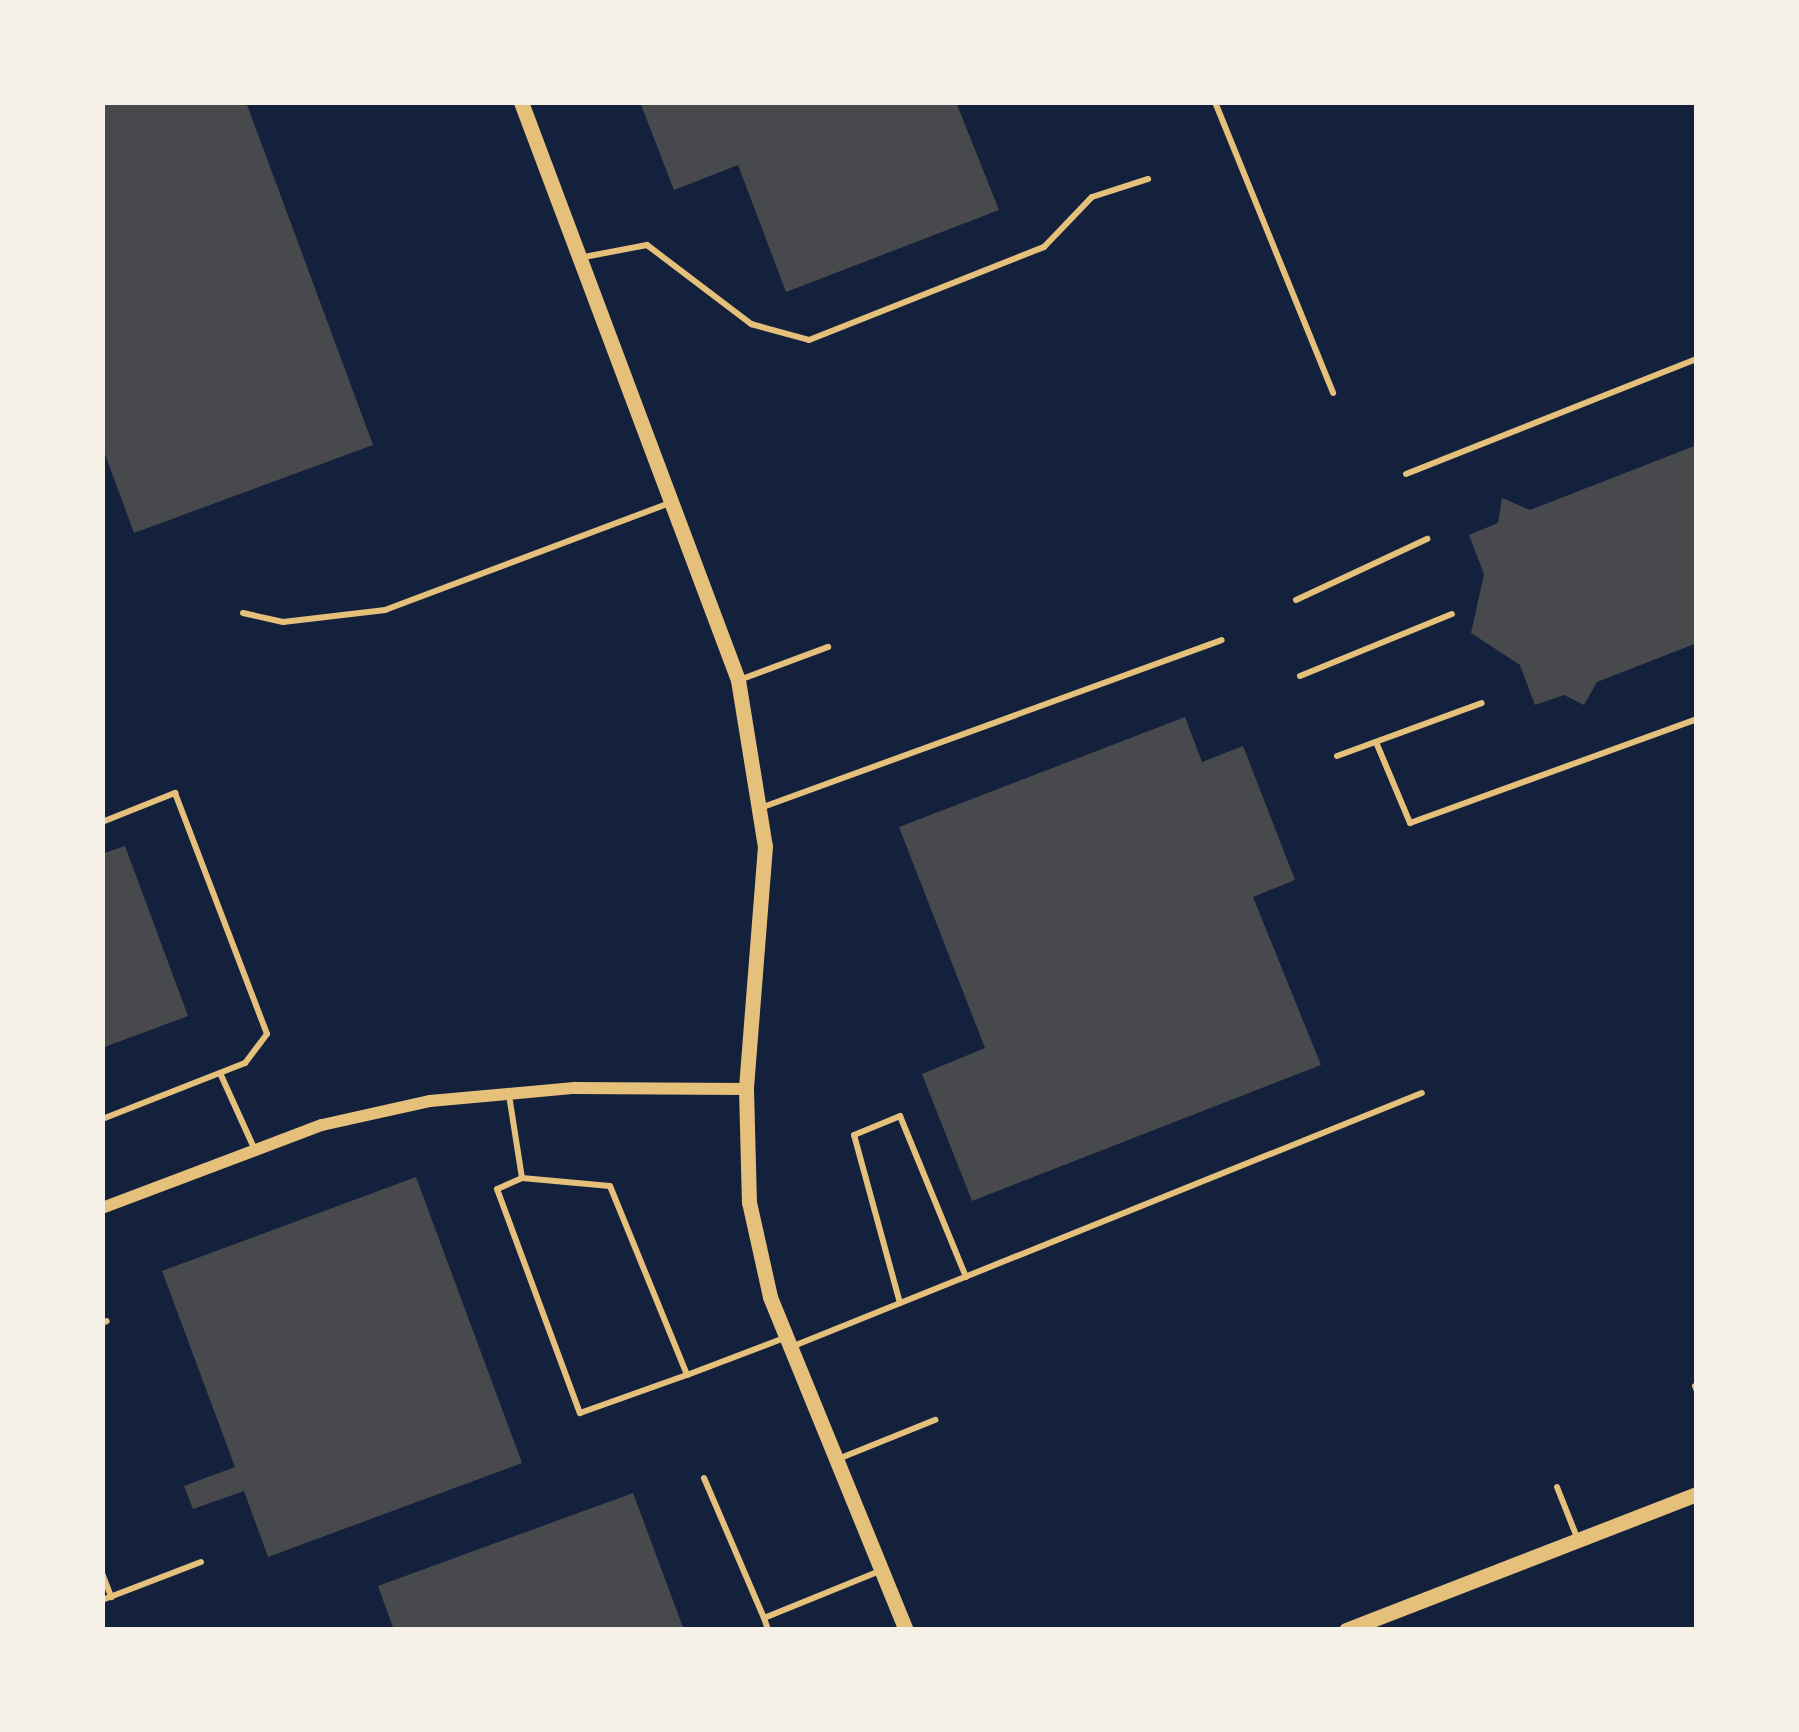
<!DOCTYPE html>
<style>
body{margin:0}
#map{position:relative;width:1799px;height:1732px;overflow:hidden;background:#14213d;font-family:Quicksand,sans-serif}
div>[style]{position:absolute}
.building>*{inset:0;background:#48494c}
.service>*{height:6px;margin:-3px;padding:0 3px;transform-origin:3px;border-radius:3px;background:#e5c07b}
.minor>*{height:12px;margin:-6px;padding:0 6px;transform-origin:6px;border-radius:6px;background:#e5c07b}
.tertiary>*{height:15px;margin:-7.5px;padding:0 7.5px;transform-origin:7.5px;border-radius:7.5px;background:#e5c07b}
span{translate:-50% -50%;white-space:nowrap;text-align:center;line-height:1.15;-webkit-text-stroke:12px #f6f1e7;paint-order:stroke}
.frame{position:absolute;inset:0;border:105px solid #f6f1e7;pointer-events:none}
</style>
<div id="map">
<div class="building">
<div style="clip-path:polygon(102px 102px,246px 102px,373px 445px,134px 533px,102px 446px)"></div>
<div style="clip-path:polygon(640px 102px,956px 102px,999px 210px,786px 292px,738px 165px,674px 190px)"></div>
<div style="clip-path:polygon(1697px 445px,1697px 643px,1597px 682px,1584px 705px,1564px 695px,1535px 705px,1520px 665px,1471px 633px,1484px 574px,1469px 535px,1498px 523px,1502px 498px,1530px 510px)"></div>
<div style="clip-path:polygon(1185px 717px,1202px 762px,1243px 746px,1295px 880px,1253px 897px,1321px 1065px,972px 1201px,922px 1074px,985px 1048px,899px 827px)"></div>
<div style="clip-path:polygon(125px 846px,188px 1016px,102px 1048px,102px 854px)"></div>
<div style="clip-path:polygon(416px 1177px,522px 1463px,268px 1557px,244px 1491px,193px 1509px,184px 1486px,235px 1467px,162px 1271px)"></div>
<div style="clip-path:polygon(633px 1493px,684px 1630px,394px 1630px,378px 1586px)"></div>
</div>
<div class="service">
<div style="left:1215px;top:102px;width:314px;rotate:67.9deg"></div>
<div style="left:584px;top:257px;width:64px;rotate:-10.8deg"></div>
<div style="left:647px;top:245px;width:131px;rotate:37.2deg"></div>
<div style="left:751px;top:324px;width:60px;rotate:15.4deg"></div>
<div style="left:809px;top:340px;width:253px;rotate:-21.6deg"></div>
<div style="left:1044px;top:247px;width:69px;rotate:-46.2deg"></div>
<div style="left:1092px;top:197px;width:59px;rotate:-17.8deg"></div>
<div style="left:1406px;top:474px;width:313px;rotate:-21.6deg"></div>
<div style="left:1296px;top:600px;width:145px;rotate:-25deg"></div>
<div style="left:243px;top:613px;width:41px;rotate:12.7deg"></div>
<div style="left:283px;top:622px;width:103px;rotate:-6.7deg"></div>
<div style="left:385px;top:610px;width:304px;rotate:-20.6deg"></div>
<div style="left:1300px;top:676px;width:164px;rotate:-22.2deg"></div>
<div style="left:742px;top:679px;width:92px;rotate:-20.4deg"></div>
<div style="left:1376px;top:742px;width:88px;rotate:67.2deg"></div>
<div style="left:1410px;top:823px;width:305px;rotate:-19.9deg"></div>
<div style="left:1337px;top:756px;width:154px;rotate:-20.1deg"></div>
<div style="left:763px;top:807px;width:488px;rotate:-20deg"></div>
<div style="left:102px;top:822px;width:79px;rotate:-21.7deg"></div>
<div style="left:175px;top:793px;width:258px;rotate:69.1deg"></div>
<div style="left:267px;top:1034px;width:36px;rotate:127deg"></div>
<div style="left:245px;top:1063px;width:154px;rotate:158.6deg"></div>
<div style="left:220px;top:1073px;width:85px;rotate:65.6deg"></div>
<div style="left:509px;top:1095px;width:84px;rotate:81.1deg"></div>
<div style="left:522px;top:1178px;width:88px;rotate:5.2deg"></div>
<div style="left:610px;top:1186px;width:204px;rotate:67.8deg"></div>
<div style="left:687px;top:1375px;width:102px;rotate:-20.8deg"></div>
<div style="left:522px;top:1178px;width:27px;rotate:156deg"></div>
<div style="left:497px;top:1189px;width:239px;rotate:69.7deg"></div>
<div style="left:580px;top:1413px;width:114px;rotate:-19.6deg"></div>
<div style="left:900px;top:1303px;width:174px;rotate:-105.3deg"></div>
<div style="left:854px;top:1135px;width:50px;rotate:-22.4deg"></div>
<div style="left:900px;top:1116px;width:174px;rotate:67.7deg"></div>
<div style="left:102px;top:1323px;width:5px;rotate:-22deg"></div>
<div style="left:791px;top:1347px;width:680px;rotate:-21.93deg"></div>
<div style="left:1695px;top:1386px;width:5px;rotate:68deg"></div>
<div style="left:838px;top:1459px;width:105px;rotate:-21.9deg"></div>
<div style="left:704px;top:1478px;width:152px;rotate:66.8deg"></div>
<div style="left:1557px;top:1487px;width:57px;rotate:68.4deg"></div>
<div style="left:102px;top:1573px;width:26px;rotate:69deg"></div>
<div style="left:102px;top:1600px;width:106px;rotate:-21deg"></div>
<div style="left:768px;top:1630px;width:13px;rotate:-108deg"></div>
<div style="left:764px;top:1618px;width:125px;rotate:-22.1deg"></div>
</div>
<div class="minor">
<div style="left:102px;top:1208px;width:235px;rotate:-20.7deg"></div>
<div style="left:322px;top:1125px;width:111px;rotate:-12.5deg"></div>
<div style="left:430px;top:1101px;width:145px;rotate:-5.2deg"></div>
<div style="left:574px;top:1088px;width:172px;rotate:0.3deg"></div>
</div>
<div class="tertiary">
<div style="left:521px;top:102px;width:617px;rotate:69.42deg"></div>
<div style="left:738px;top:680px;width:168px;rotate:80.8deg"></div>
<div style="left:765px;top:846px;width:244px;rotate:94.5deg"></div>
<div style="left:746px;top:1089px;width:113px;rotate:88.5deg"></div>
<div style="left:749px;top:1202px;width:97px;rotate:77.5deg"></div>
<div style="left:770px;top:1297px;width:360px;rotate:67.8deg"></div>
<div style="left:1346px;top:1630px;width:376px;rotate:-21.2deg"></div>
</div>
<div class="frame"></div>
</div>
